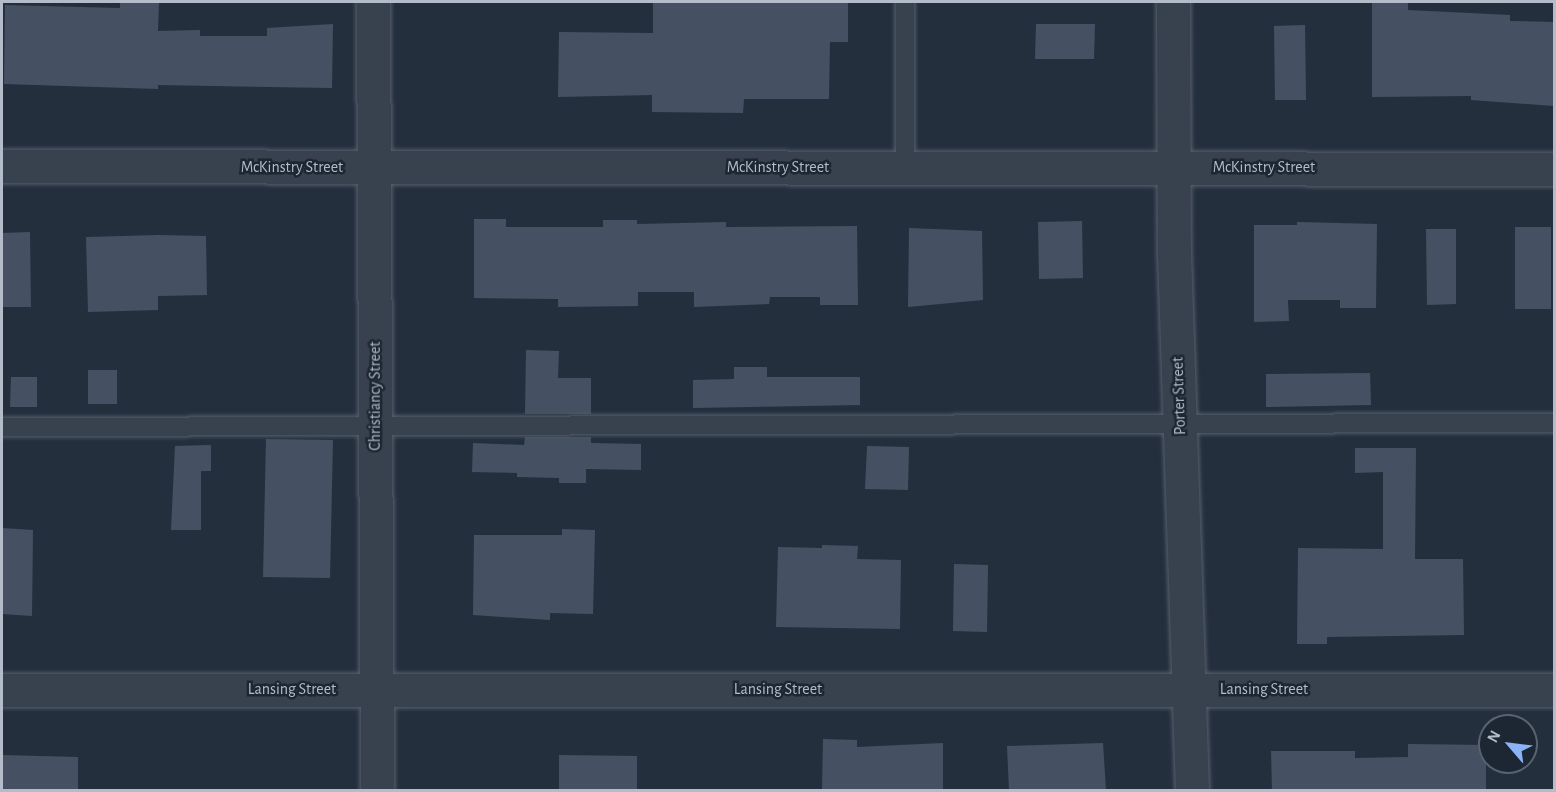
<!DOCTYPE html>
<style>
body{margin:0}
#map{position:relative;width:1556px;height:792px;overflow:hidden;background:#242f3e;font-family:"Alegreya Sans",sans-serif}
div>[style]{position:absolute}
.building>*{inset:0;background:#455162}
.roads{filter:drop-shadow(0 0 2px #565f6c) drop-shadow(0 0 2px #565f6c)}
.service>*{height:18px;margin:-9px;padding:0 9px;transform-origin:9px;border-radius:9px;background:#38414e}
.minor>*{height:33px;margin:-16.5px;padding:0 16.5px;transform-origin:16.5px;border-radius:16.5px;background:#38414e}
span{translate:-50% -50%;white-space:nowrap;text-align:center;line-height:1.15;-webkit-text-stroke:5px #1d2633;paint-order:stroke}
.street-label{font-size:16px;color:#b4bcc9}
.frame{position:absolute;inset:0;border:3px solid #b4bcc9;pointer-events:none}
.north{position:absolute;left:1478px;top:714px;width:60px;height:60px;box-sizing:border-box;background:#1d2633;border:2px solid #59626f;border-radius:50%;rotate:298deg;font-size:16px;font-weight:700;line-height:24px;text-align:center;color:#b4bcc9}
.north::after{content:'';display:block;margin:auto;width:21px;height:27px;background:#8ab4f8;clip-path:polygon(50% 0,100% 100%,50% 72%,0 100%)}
</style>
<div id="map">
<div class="building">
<div style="clip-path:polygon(120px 2px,159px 2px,158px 31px,200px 30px,200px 36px,267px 36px,267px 28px,333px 24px,332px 88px,158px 85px,158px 89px,4px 84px,5px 5px,120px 8px)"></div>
<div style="clip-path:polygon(653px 2px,848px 2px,848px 42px,830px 42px,829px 99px,744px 99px,743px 113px,652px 112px,652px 95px,558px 97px,559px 32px,653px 33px)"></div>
<div style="clip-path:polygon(1372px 2px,1408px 2px,1408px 10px,1510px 15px,1510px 21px,1554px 22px,1554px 106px,1471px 100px,1471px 96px,1372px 97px)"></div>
<div style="clip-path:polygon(1036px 24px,1095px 24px,1094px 59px,1035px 59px)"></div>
<div style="clip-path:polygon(1305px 25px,1306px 100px,1275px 100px,1274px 26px)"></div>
<div style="clip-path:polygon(474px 219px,506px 219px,506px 227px,603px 227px,603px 220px,637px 220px,637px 224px,726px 222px,726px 227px,857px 226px,858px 305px,820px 305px,820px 297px,770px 297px,769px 304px,694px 307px,694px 292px,638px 292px,638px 306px,558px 307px,558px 299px,474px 298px)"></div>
<div style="clip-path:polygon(1082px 221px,1083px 278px,1039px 279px,1038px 222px)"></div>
<div style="clip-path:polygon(1297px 222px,1377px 224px,1376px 308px,1340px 308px,1340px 300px,1288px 300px,1289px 321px,1254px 322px,1254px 225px,1297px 225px)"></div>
<div style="clip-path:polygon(1515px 227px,1551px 227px,1551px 309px,1515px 309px)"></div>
<div style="clip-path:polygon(909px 228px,982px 231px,983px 300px,908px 307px)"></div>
<div style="clip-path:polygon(1426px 229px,1456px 229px,1456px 304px,1427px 305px)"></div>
<div style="clip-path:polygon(30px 232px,31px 307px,2px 307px,2px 233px)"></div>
<div style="clip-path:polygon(158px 235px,206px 236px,207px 295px,158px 296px,158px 310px,88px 312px,86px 237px)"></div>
<div style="clip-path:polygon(526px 350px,559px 351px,558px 378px,591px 378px,591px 414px,525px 414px)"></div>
<div style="clip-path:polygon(734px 367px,767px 367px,767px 377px,860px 377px,860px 405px,693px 408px,693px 380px,734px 379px)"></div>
<div style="clip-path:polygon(88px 370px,117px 370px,117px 404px,88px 404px)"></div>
<div style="clip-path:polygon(1370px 373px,1371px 405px,1266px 407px,1266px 374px)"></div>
<div style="clip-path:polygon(11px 377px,37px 377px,37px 407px,10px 407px)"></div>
<div style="clip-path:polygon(525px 437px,591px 437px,591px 443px,641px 444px,641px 470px,586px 469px,586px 483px,559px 483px,559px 478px,517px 477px,517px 473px,472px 472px,473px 443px,524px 445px)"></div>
<div style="clip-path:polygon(266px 439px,333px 440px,330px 578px,263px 577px)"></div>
<div style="clip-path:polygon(211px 445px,211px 471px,201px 471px,201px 530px,171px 530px,175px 446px)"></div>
<div style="clip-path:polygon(867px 446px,909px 447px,908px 490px,865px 489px)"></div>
<div style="clip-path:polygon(1355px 448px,1416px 448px,1415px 559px,1463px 559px,1464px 635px,1327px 637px,1327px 644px,1297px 644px,1298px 548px,1383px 549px,1383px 472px,1355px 473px)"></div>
<div style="clip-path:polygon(2px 528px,33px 530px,32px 616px,2px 614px)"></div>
<div style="clip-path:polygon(562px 529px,595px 530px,593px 614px,550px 613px,550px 620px,473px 615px,474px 535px,562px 535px)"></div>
<div style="clip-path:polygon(822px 545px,858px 546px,857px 559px,901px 560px,900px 629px,776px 627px,778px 547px,822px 548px)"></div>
<div style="clip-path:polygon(954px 564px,988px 565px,987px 632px,953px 631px)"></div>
<div style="clip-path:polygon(823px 739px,857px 740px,857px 747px,943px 743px,943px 790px,822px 790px)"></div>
<div style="clip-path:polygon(1103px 743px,1106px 790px,1009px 790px,1007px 746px)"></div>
<div style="clip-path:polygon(1408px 744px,1486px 745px,1486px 790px,1272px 790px,1271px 751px,1355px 751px,1355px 758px,1408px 757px)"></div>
<div style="clip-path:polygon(2px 755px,78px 757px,78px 790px,2px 790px)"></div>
<div style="clip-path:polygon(559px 755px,637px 756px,637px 790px,559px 790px)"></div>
</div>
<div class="roads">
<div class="service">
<div style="left:905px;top:167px;width:165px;rotate:-90deg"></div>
<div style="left:2px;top:427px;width:1552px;rotate:-0.15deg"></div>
</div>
<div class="minor">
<div style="left:373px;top:2px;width:788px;rotate:89.71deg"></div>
<div style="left:1173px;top:2px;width:251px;rotate:89.8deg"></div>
<div style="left:1174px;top:253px;width:537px;rotate:88.08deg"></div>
<div style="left:2px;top:166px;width:1552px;rotate:0.11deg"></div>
<div style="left:2px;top:690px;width:1552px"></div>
</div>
</div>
<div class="street-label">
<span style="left:292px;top:167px">McKinstry Street</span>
<span style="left:778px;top:167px">McKinstry Street</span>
<span style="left:1264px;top:167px">McKinstry Street</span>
<span style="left:375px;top:396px;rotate:-90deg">Christiancy Street</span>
<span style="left:1179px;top:396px;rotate:-92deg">Porter Street</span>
<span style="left:292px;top:689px">Lansing Street</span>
<span style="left:778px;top:689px">Lansing Street</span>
<span style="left:1264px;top:689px">Lansing Street</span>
</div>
<div class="frame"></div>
<div class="north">N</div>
</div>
